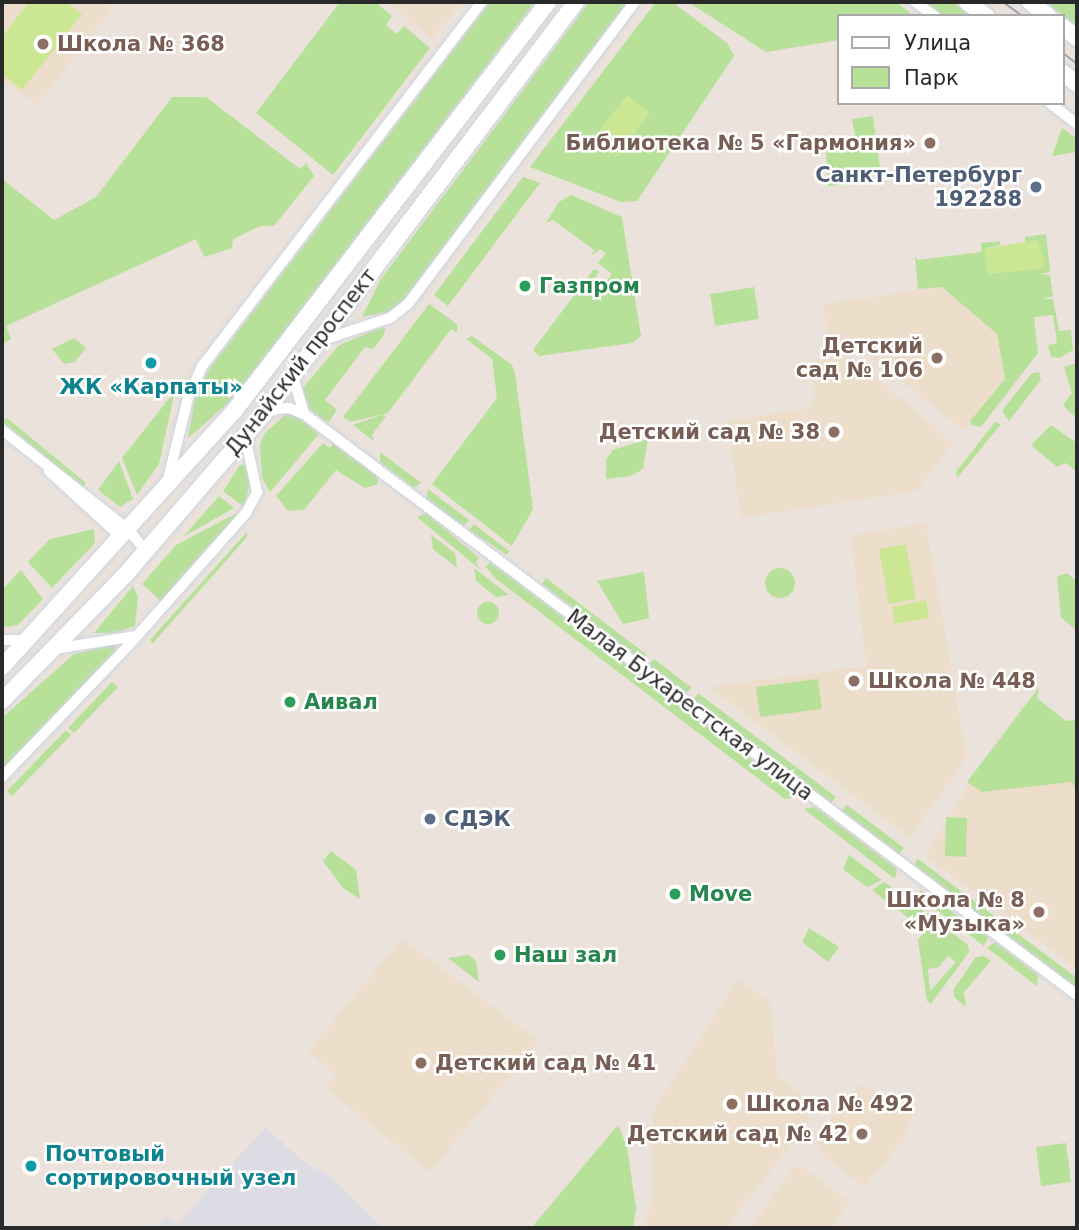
<!DOCTYPE html>
<meta charset="utf-8">
<style>
body{margin:0}
#map{position:relative;width:1079px;height:1230px;overflow:hidden;background:#ebe3db;font-family:"DejaVu Sans",sans-serif}
div>[style]{position:absolute}
.industrial>*{inset:0;background:#dddbe3}
.education>*{inset:0;background:#ecdeca}
.green>*{inset:0;background:#b7e099}
.round{border-radius:50%}
.pitch>*{inset:0;background:#cbe794}
.roads{filter:drop-shadow(0 0 2px #d0d5e1) drop-shadow(0 0 2px #d0d5e1)}
.street>*{height:10px;margin:-5px;padding:0 5px;transform-origin:5px;border-radius:5px;background:#fff}
.secondary>*{height:16px;margin:-8px;padding:0 8px;transform-origin:8px;border-radius:8px;background:#fff}
.tram>*{height:2px;margin:-1px;padding:0 1px;transform-origin:1px;border-radius:1px;background:#9ea3b3}
.dots>*{width:19px;height:19px;translate:-50% -50%;box-sizing:border-box;border:4px solid #fff;border-radius:50%}
span{translate:-50% -50%;white-space:nowrap;text-align:center;line-height:1.15;-webkit-text-stroke:5px #fff;paint-order:stroke}
.education-label{font-size:21px;color:#785e54;font-weight:700}
.left{translate:0 -50%;text-align:left}
.right{translate:-100% -50%;text-align:right}
.service-label{font-size:21px;color:#4e5e75;font-weight:700}
.leisure-label{font-size:21px;color:#27864d;font-weight:700}
.street-label{font-size:21px;color:#292929}
.culture-label{font-size:21px;color:#0d838f;font-weight:700}
.frame{position:absolute;inset:0;border:4px solid #292929;pointer-events:none}
.legend{position:absolute;left:837px;top:14px;width:228px;height:91px;box-sizing:border-box;background:#fff;border:2px solid #a9a9a9;margin:0;padding:9px 12px;list-style:none;font-size:21px;color:#292929}
.legend li{display:flex;align-items:center;gap:14px;height:35px}
.legend b{width:35px;border:2px solid #a9a9a9}
</style>
<div id="map">
<div class="industrial">
<div style="clip-path:polygon(266px 1127px,302px 1161px,328px 1175px,383px 1228px,154px 1228px,165px 1217px,178px 1224px)"></div>
</div>
<div class="education">
<div style="clip-path:polygon(2px 2px,102px 2px,112px 9px,37px 105px,2px 79px)"></div>
<div style="clip-path:polygon(387px 2px,463px 2px,432px 39px)"></div>
<div style="clip-path:polygon(942px 287px,997px 334px,1005px 379px,963px 430px,855px 343px,828px 347px,823px 304px)"></div>
<div style="clip-path:polygon(851px 357px,953px 443px,917px 491px,741px 518px,727px 421px,810px 408px,815px 399px,810px 362px)"></div>
<div style="clip-path:polygon(926px 523px,967px 757px,910px 838px,709px 687px,866px 666px,851px 535px)"></div>
<div style="clip-path:polygon(1077px 746px,1077px 969px,925px 856px,983px 761px)"></div>
<div style="clip-path:polygon(402px 939px,539px 1041px,430px 1172px,325px 1088px,336px 1076px,308px 1051px)"></div>
<div style="clip-path:polygon(738px 979px,770px 1002px,778px 1077px,805px 1097px,808px 1123px,726px 1228px,643px 1228px,653px 1196px,653px 1111px)"></div>
<div style="clip-path:polygon(862px 1083px,912px 1117px,904px 1132px,908px 1135px,864px 1187px,819px 1152px,817px 1136px)"></div>
<div style="clip-path:polygon(794px 1167px,802px 1167px,850px 1202px,831px 1228px,750px 1228px)"></div>
</div>
<div class="green">
<div style="clip-path:polygon(340px 2px,375px 2px,392px 16px,386px 25px,397px 34px,404px 26px,430px 48px,333px 175px,256px 113px)"></div>
<div style="clip-path:polygon(490px 2px,535px 2px,269px 352px,226px 405px,188px 438px,195px 398px,209px 369px)"></div>
<div style="clip-path:polygon(589px 2px,627px 2px,402px 302px,388px 312px,362px 317px,381px 279px)"></div>
<div style="clip-path:polygon(656px 2px,672px 2px,727px 43px,734px 56px,637px 201px,621px 202px,530px 167px)"></div>
<div style="clip-path:polygon(688px 2px,896px 2px,914px 16px,839px 16px,839px 40px,766px 52px)"></div>
<div style="clip-path:polygon(925px 2px,953px 2px,971px 16px,943px 16px)"></div>
<div style="clip-path:polygon(1045px 2px,1077px 2px,1077px 26px)"></div>
<div style="clip-path:polygon(172px 97px,206px 97px,300px 169px,306px 163px,314px 176px,274px 226px,261px 226px,233px 239px,232px 248px,204px 257px,196px 239px,6px 326px,11px 339px,2px 344px,2px 179px,54px 220px,96px 197px)"></div>
<div style="clip-path:polygon(873px 116px,880px 168px,870px 170px,869px 183px,828px 186px,826px 148px,847px 145px,855px 135px,852px 119px)"></div>
<div style="clip-path:polygon(1062px 128px,1077px 139px,1077px 152px,1052px 156px)"></div>
<div style="clip-path:polygon(523px 177px,540px 183px,448px 306px,434px 295px)"></div>
<div style="clip-path:polygon(571px 195px,622px 217px,641px 336px,632px 343px,539px 356px,533px 350px,594px 269px,599px 272px,593px 280px,602px 287px,612px 274px,598px 263px,606px 253px,600px 249px,591px 256px,594px 250px,553px 220px,546px 223px,559px 202px)"></div>
<div style="clip-path:polygon(1046px 234px,1050px 272px,1039px 274px,1050px 275px,1053px 296px,1043px 299px,1053px 299px,1059px 331px,1071px 330px,1073px 350px,1060px 358px,1051px 357px,1048px 345px,1057px 343px,1053px 315px,1034px 317px,1038px 353px,981px 427px,971px 425px,970px 421px,1005px 379px,997px 334px,942px 287px,918px 289px,915px 256px,918px 260px,981px 252px,981px 243px,1000px 241px,1000px 245px,985px 249px,1038px 240px,1025px 242px,1025px 237px)"></div>
<div style="clip-path:polygon(754px 287px,759px 319px,715px 326px,710px 294px)"></div>
<div style="clip-path:polygon(429px 304px,457px 324px,457px 333px,451px 329px,388px 413px,350px 422px,343px 417px)"></div>
<div style="clip-path:polygon(379px 328px,385px 328px,384px 335px,373px 349px,365px 347px,325px 400px,337px 410px,328px 423px,307px 407px,303px 388px,338px 346px)"></div>
<div style="clip-path:polygon(472px 336px,512px 365px,515px 373px,533px 509px,512px 546px,432px 484px,497px 398px,492px 359px,466px 339px)"></div>
<div style="clip-path:polygon(74px 338px,86px 348px,75px 362px,64px 364px,52px 349px)"></div>
<div style="clip-path:polygon(1077px 363px,1077px 419px,1063px 405px,1072px 393px,1064px 367px)"></div>
<div style="clip-path:polygon(1039px 372px,1041px 380px,1009px 421px,1002px 411px,1031px 374px)"></div>
<div style="clip-path:polygon(175px 391px,159px 464px,137px 495px,122px 458px)"></div>
<div style="clip-path:polygon(286px 414px,295px 415px,319px 434px,270px 492px,262px 478px,260px 445px,264px 434px)"></div>
<div style="clip-path:polygon(381px 415px,386px 416px,372px 435px,375px 442px,353px 425px)"></div>
<div style="clip-path:polygon(7px 418px,86px 483px,83px 488px,3px 422px)"></div>
<div style="clip-path:polygon(995px 422px,1001px 424px,957px 478px,956px 472px)"></div>
<div style="clip-path:polygon(1051px 425px,1077px 443px,1077px 472px,1066px 463px,1057px 467px,1031px 445px)"></div>
<div style="clip-path:polygon(648px 439px,643px 469px,631px 476px,606px 479px,606px 460px,613px 450px)"></div>
<div style="clip-path:polygon(323px 443px,330px 448px,333px 444px,377px 476px,378px 484px,365px 488px,336px 470px,304px 510px,288px 511px,276px 496px)"></div>
<div style="clip-path:polygon(380px 452px,421px 483px,414px 488px,380px 462px)"></div>
<div style="clip-path:polygon(119px 461px,133px 499px,120px 507px,98px 490px)"></div>
<div style="clip-path:polygon(240px 465px,245px 465px,250px 483px,244px 507px,223px 491px)"></div>
<div style="clip-path:polygon(428px 489px,469px 520px,464px 526px,426px 498px)"></div>
<div style="clip-path:polygon(219px 496px,234px 508px,183px 537px)"></div>
<div style="clip-path:polygon(239px 512px,161px 601px,142px 584px,176px 545px)"></div>
<div style="clip-path:polygon(426px 513px,479px 558px,476px 563px,481px 570px,417px 517px)"></div>
<div style="clip-path:polygon(474px 524px,509px 551px,507px 555px,469px 530px)"></div>
<div style="clip-path:polygon(94px 529px,95px 543px,52px 588px,28px 562px,50px 539px)"></div>
<div style="clip-path:polygon(247px 532px,247px 537px,153px 643px,150px 640px)"></div>
<div style="clip-path:polygon(431px 535px,455px 553px,457px 568px,433px 549px)"></div>
<div style="clip-path:polygon(490px 562px,796px 793px,792px 798px,785px 799px,495px 578px,486px 567px)"></div>
<div class="round" style="left:765px;top:568px;width:30px;height:30px"></div>
<div style="clip-path:polygon(474px 568px,509px 595px,496px 597px,476px 581px)"></div>
<div style="clip-path:polygon(21px 570px,43px 599px,18px 625px,6px 627px,2px 625px,2px 590px)"></div>
<div style="clip-path:polygon(644px 572px,649px 618px,623px 624px,597px 581px)"></div>
<div style="clip-path:polygon(1067px 573px,1077px 582px,1077px 631px,1061px 617px,1057px 577px)"></div>
<div style="clip-path:polygon(546px 578px,647px 655px,642px 660px,542px 584px)"></div>
<div style="clip-path:polygon(133px 586px,138px 597px,135px 626px,114px 633px,94px 633px)"></div>
<div class="round" style="left:477px;top:602px;width:22px;height:22px"></div>
<div style="clip-path:polygon(116px 644px,115px 651px,2px 770px,2px 718px,74px 654px)"></div>
<div style="clip-path:polygon(654px 659px,692px 688px,685px 693px,648px 665px)"></div>
<div style="clip-path:polygon(818px 679px,822px 709px,760px 717px,756px 687px)"></div>
<div style="clip-path:polygon(112px 682px,118px 687px,74px 733px,68px 728px)"></div>
<div style="clip-path:polygon(1039px 687px,1037px 698px,1066px 721px,1077px 720px,1077px 791px,1072px 782px,982px 792px,967px 782px)"></div>
<div style="clip-path:polygon(698px 693px,836px 797px,831px 803px,694px 699px)"></div>
<div style="clip-path:polygon(66px 730px,71px 735px,12px 796px,7px 791px)"></div>
<div style="clip-path:polygon(846px 805px,851px 808px,904px 848px,899px 854px,842px 811px)"></div>
<div style="clip-path:polygon(815px 807px,897px 869px,895px 879px,804px 809px)"></div>
<div style="clip-path:polygon(946px 817px,967px 818px,966px 857px,945px 856px)"></div>
<div style="clip-path:polygon(331px 851px,356px 870px,360px 899px,343px 888px,323px 861px)"></div>
<div style="clip-path:polygon(849px 855px,882px 880px,867px 887px,843px 869px)"></div>
<div style="clip-path:polygon(918px 859px,1077px 978px,1077px 988px,914px 865px)"></div>
<div style="clip-path:polygon(884px 882px,927px 914px,918px 925px,872px 890px)"></div>
<div style="clip-path:polygon(921px 890px,988px 937px,984px 946px,917px 895px)"></div>
<div style="clip-path:polygon(evenodd,934px 919px,968px 945px,969px 952px,931px 1004px,927px 1001px,918px 940px,934px 919px,948px 956px,956px 962px,930px 991px,928px 969px,939px 967px,948px 956px)"></div>
<div style="clip-path:polygon(809px 928px,839px 947px,828px 962px,802px 942px)"></div>
<div style="clip-path:polygon(995px 942px,1038px 975px,1037px 986px,987px 948px)"></div>
<div style="clip-path:polygon(469px 955px,476px 961px,479px 982px,448px 958px)"></div>
<div style="clip-path:polygon(984px 956px,991px 961px,964px 992px,966px 1007px,954px 997px,954px 989px,976px 957px)"></div>
<div style="clip-path:polygon(618px 1125px,627px 1147px,636px 1208px,633px 1228px,531px 1228px)"></div>
<div style="clip-path:polygon(1066px 1143px,1071px 1182px,1041px 1186px,1036px 1147px)"></div>
</div>
<div class="pitch">
<div style="clip-path:polygon(29px 2px,66px 2px,82px 14px,22px 90px,2px 74px,2px 37px)"></div>
<div style="clip-path:polygon(627px 95px,650px 113px,617px 156px,594px 138px)"></div>
<div style="clip-path:polygon(1038px 240px,1045px 263px,1042px 269px,988px 274px,984px 249px)"></div>
<div style="clip-path:polygon(906px 544px,916px 599px,889px 604px,879px 549px)"></div>
<div style="clip-path:polygon(926px 600px,929px 618px,895px 624px,892px 607px)"></div>
</div>
<div class="roads">
<div class="street">
<div style="left:915px;top:2px;width:24px;rotate:36deg"></div>
<div style="left:1050px;top:103px;width:34px;rotate:38deg"></div>
<div style="left:323px;top:340px;width:71px;rotate:-18.2deg"></div>
<div style="left:390px;top:318px;width:23px;rotate:-38deg"></div>
<div style="left:408px;top:304px;width:378px;rotate:-53.1deg"></div>
<div style="left:293px;top:377px;width:39px;rotate:73deg"></div>
<div style="left:267px;top:410px;width:22px;rotate:-5deg"></div>
<div style="left:289px;top:408px;width:16px;rotate:22deg"></div>
<div style="left:304px;top:414px;width:967px;rotate:36.93deg"></div>
<div style="left:2px;top:430px;width:162px;rotate:38.2deg"></div>
<div style="left:129px;top:530px;width:28px;rotate:52deg"></div>
<div style="left:49px;top:471px;width:99px;rotate:42.5deg"></div>
<div style="left:167px;top:483px;width:88px;rotate:-76.1deg"></div>
<div style="left:188px;top:398px;width:36px;rotate:-66deg"></div>
<div style="left:203px;top:365px;width:458px;rotate:-52.5deg"></div>
<div style="left:2px;top:640px;width:23px"></div>
<div style="left:53px;top:649px;width:84px;rotate:-8.9deg"></div>
<div style="left:2px;top:777px;width:182px;rotate:-46.1deg"></div>
<div style="left:128px;top:646px;width:178px;rotate:-48.4deg"></div>
<div style="left:246px;top:513px;width:24px;rotate:-62deg"></div>
<div style="left:257px;top:492px;width:57px;rotate:-102.1deg"></div>
</div>
<div class="secondary">
<div style="left:967px;top:2px;width:24px;rotate:36deg"></div>
<div style="left:1030px;top:2px;width:23px;rotate:38deg"></div>
<div style="left:1063px;top:27px;width:18px;rotate:38deg"></div>
<div style="left:1063px;top:73px;width:18px;rotate:38deg"></div>
<div style="left:2px;top:667px;width:347px;rotate:-47.8deg"></div>
<div style="left:235px;top:410px;width:514px;rotate:-52.51deg"></div>
<div style="left:2px;top:701px;width:177px;rotate:-45.7deg"></div>
<div style="left:126px;top:574px;width:216px;rotate:-49.3deg"></div>
<div style="left:267px;top:410px;width:512px;rotate:-52.86deg"></div>
</div>
</div>
<div class="tram">
<div style="left:1003px;top:2px;width:24px;rotate:36deg"></div>
<div style="left:1063px;top:53px;width:18px;rotate:38deg"></div>
</div>
<div class="dots">
<div style="left:43px;top:44px;background:#8d6e63"></div>
<div style="left:930px;top:143px;background:#8d6e63"></div>
<div style="left:1036px;top:187px;background:#5c6f8a"></div>
<div style="left:525px;top:286px;background:#2e9e5b"></div>
<div style="left:937px;top:358px;background:#8d6e63"></div>
<div style="left:151px;top:363px;background:#0f9aa8"></div>
<div style="left:834px;top:432px;background:#8d6e63"></div>
<div style="left:854px;top:681px;background:#8d6e63"></div>
<div style="left:290px;top:702px;background:#2e9e5b"></div>
<div style="left:430px;top:819px;background:#5c6f8a"></div>
<div style="left:675px;top:894px;background:#2e9e5b"></div>
<div style="left:1039px;top:912px;background:#8d6e63"></div>
<div style="left:500px;top:955px;background:#2e9e5b"></div>
<div style="left:421px;top:1063px;background:#8d6e63"></div>
<div style="left:732px;top:1104px;background:#8d6e63"></div>
<div style="left:862px;top:1134px;background:#8d6e63"></div>
<div style="left:31px;top:1166px;background:#0f9aa8"></div>
</div>
<div class="education-label">
<span class="left" style="left:57px;top:44px">Школа № 368</span>
<span class="right" style="left:916px;top:143px">Библиотека № 5 «Гармония»</span>
<span class="right" style="left:923px;top:358px">Детский<br>сад № 106</span>
<span class="right" style="left:820px;top:432px">Детский сад № 38</span>
<span class="left" style="left:868px;top:681px">Школа № 448</span>
<span class="right" style="left:1025px;top:912px">Школа № 8<br>«Музыка»</span>
<span class="left" style="left:435px;top:1063px">Детский сад № 41</span>
<span class="left" style="left:746px;top:1104px">Школа № 492</span>
<span class="right" style="left:848px;top:1134px">Детский сад № 42</span>
</div>
<div class="service-label">
<span class="right" style="left:1022px;top:187px">Санкт-Петербург<br>192288</span>
<span class="left" style="left:444px;top:819px">СДЭК</span>
</div>
<div class="leisure-label">
<span class="left" style="left:539px;top:286px">Газпром</span>
<span class="left" style="left:304px;top:702px">Аивал</span>
<span class="left" style="left:689px;top:894px">Move</span>
<span class="left" style="left:514px;top:955px">Наш зал</span>
</div>
<div class="street-label">
<span style="left:301px;top:362px;rotate:-52deg">Дунайский проспект</span>
<span style="left:690px;top:705px;rotate:37deg">Малая Бухарестская улица</span>
</div>
<div class="culture-label">
<span style="left:151px;top:387px">ЖК «Карпаты»</span>
<span class="left" style="left:45px;top:1166px">Почтовый<br>сортировочный узел</span>
</div>
<div class="frame"></div>
<ul class="legend">
<li><b style="height:9px;background:#fff"></b>Улица</li>
<li><b style="height:19px;background:#b7e099"></b>Парк</li>
</ul>
</div>
